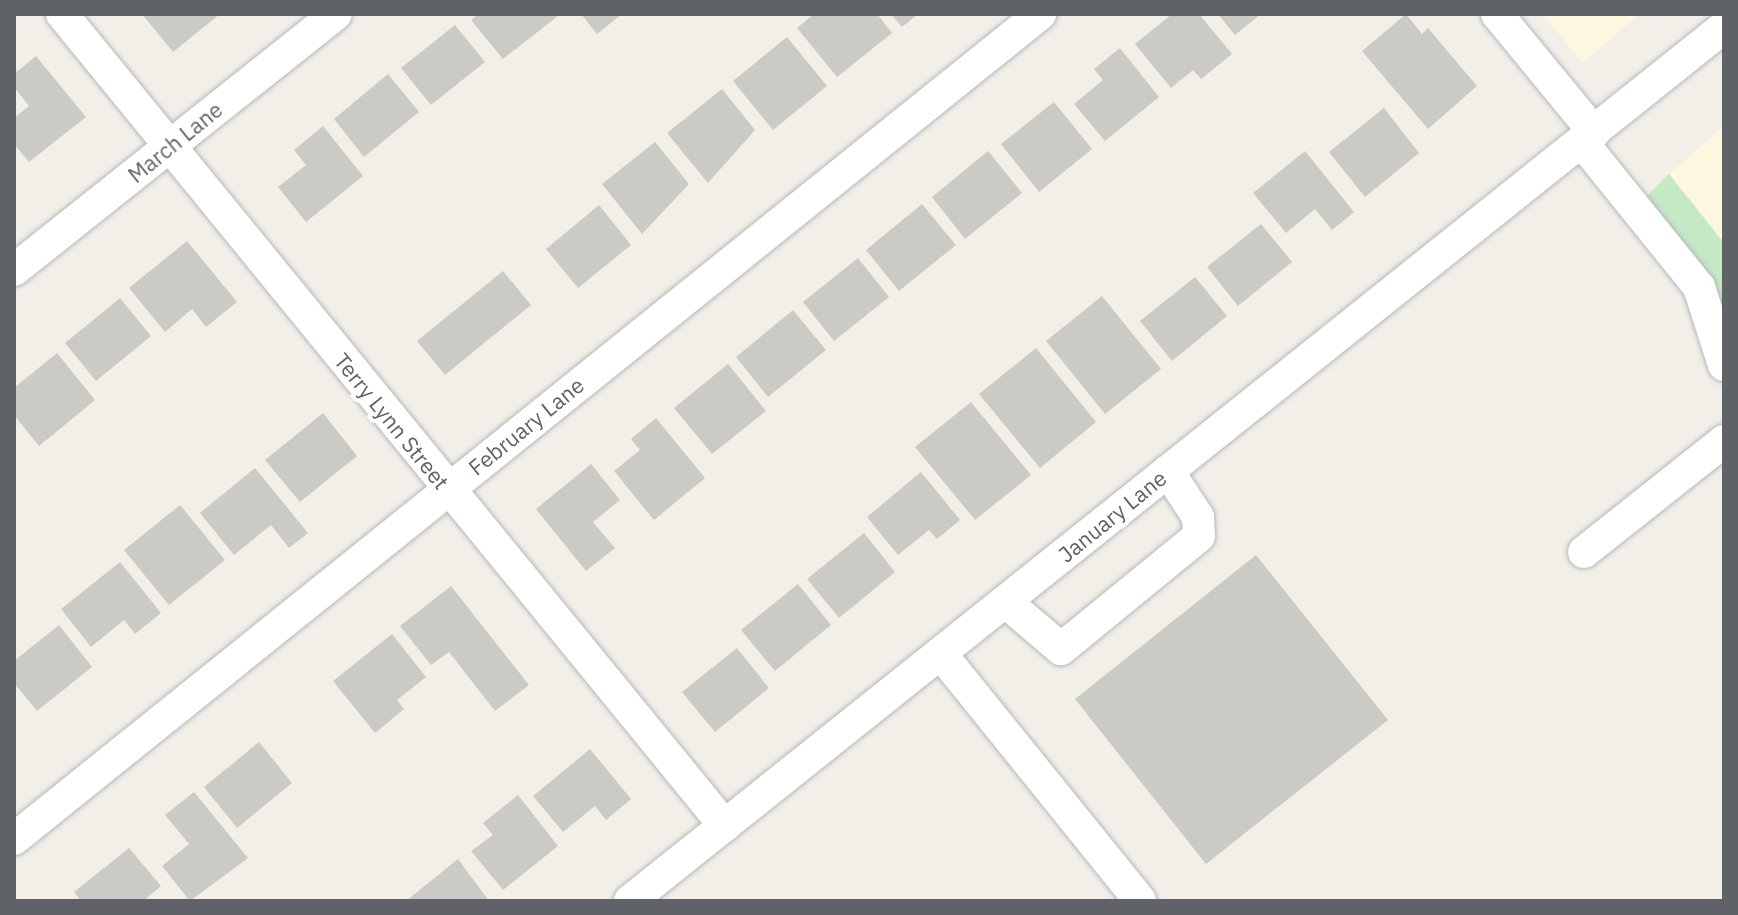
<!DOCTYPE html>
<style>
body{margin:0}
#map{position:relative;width:1738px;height:915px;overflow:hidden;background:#f1efe8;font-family:"IBM Plex Sans",sans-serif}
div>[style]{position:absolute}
.commercial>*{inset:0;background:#fef7e0}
.green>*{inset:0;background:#c5e8c5}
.building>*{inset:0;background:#cccac5}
.roads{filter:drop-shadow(0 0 2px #b5b8bc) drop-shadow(0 0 2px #b5b8bc)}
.minor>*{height:32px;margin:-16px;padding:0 16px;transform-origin:16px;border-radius:16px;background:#fff}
span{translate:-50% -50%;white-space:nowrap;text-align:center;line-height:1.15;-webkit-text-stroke:8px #fff;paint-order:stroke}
.street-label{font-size:22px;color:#5f6368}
.frame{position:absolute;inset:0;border:16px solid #5f6368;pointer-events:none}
</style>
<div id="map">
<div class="commercial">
<div style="clip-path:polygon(1543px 14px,1640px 14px,1582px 63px)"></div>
<div style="clip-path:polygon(1724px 126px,1724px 243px,1669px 174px)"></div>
</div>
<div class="green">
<div style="clip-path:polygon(1669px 174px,1724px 243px,1724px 326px,1641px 202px)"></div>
</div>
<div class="building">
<div style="clip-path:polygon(142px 14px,220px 14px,173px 52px)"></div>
<div style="clip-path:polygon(479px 14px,556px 14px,558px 16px,503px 59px,471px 20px)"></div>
<div style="clip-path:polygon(581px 14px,622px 14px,597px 34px)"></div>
<div style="clip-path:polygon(814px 14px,877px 14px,892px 33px,837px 77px,797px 28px)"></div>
<div style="clip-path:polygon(891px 14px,918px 14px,902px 27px)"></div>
<div style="clip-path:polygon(1172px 14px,1199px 14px,1232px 54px,1201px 79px,1193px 70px,1171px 88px,1135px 44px)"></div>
<div style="clip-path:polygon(1218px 14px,1261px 14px,1235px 35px)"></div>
<div style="clip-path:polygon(1406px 14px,1422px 34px,1428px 28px,1477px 86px,1428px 129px,1362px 51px)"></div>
<div style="clip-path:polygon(455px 25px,485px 62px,431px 105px,401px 68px)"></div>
<div style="clip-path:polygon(787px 37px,827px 86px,773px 130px,733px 81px)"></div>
<div style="clip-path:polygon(1120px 48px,1159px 97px,1105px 141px,1074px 104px,1103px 80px,1094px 69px)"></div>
<div style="clip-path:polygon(36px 56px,86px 117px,29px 162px,14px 144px,14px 118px,29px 106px,14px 87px,14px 74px)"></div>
<div style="clip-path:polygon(388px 74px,419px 112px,364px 157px,334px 119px)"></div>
<div style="clip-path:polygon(722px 89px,755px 130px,708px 183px,667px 133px)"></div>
<div style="clip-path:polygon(1054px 102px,1092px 149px,1039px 192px,1001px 144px)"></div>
<div style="clip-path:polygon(1384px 108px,1419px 153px,1365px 197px,1329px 152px)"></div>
<div style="clip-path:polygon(323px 126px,363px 176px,306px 222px,278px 187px,306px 165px,294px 150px)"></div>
<div style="clip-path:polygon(655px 142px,689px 184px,642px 234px,602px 184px)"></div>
<div style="clip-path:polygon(988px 151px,1022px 193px,965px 239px,932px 197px)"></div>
<div style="clip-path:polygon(1305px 151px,1354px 212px,1332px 230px,1315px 209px,1286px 233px,1253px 193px)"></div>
<div style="clip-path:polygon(922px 204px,956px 245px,899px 291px,866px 250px)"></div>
<div style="clip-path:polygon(599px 205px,631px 245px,578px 288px,546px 249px)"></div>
<div style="clip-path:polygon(1261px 224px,1292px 262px,1238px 306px,1207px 267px)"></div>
<div style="clip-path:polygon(187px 241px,237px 302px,206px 327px,192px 309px,165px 332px,129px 288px)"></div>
<div style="clip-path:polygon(858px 258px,889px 297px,834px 341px,803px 302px)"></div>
<div style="clip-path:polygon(503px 271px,531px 305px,445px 375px,417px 341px)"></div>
<div style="clip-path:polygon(1195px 277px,1227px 316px,1172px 361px,1140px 321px)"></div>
<div style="clip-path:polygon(1102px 296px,1161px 369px,1105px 414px,1046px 341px)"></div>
<div style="clip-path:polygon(120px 298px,151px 336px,96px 381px,65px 343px)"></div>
<div style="clip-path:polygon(793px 310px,826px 350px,768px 397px,736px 357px)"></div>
<div style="clip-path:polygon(1036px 348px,1096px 422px,1040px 468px,979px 394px)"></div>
<div style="clip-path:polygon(57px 353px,95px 400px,39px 446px,14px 415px,14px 388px)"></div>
<div style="clip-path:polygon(728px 364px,766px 411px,712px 454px,674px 408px)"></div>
<div style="clip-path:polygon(971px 402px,1031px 475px,975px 520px,915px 447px)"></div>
<div style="clip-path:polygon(323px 413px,357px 456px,300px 502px,265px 460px)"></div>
<div style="clip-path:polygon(656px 418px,705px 478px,654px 520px,614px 471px,640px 450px,631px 439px)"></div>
<div style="clip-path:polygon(591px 464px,620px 500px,593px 522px,615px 548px,586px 571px,536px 509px)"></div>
<div style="clip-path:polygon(255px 468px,308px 533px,289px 548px,271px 525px,234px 555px,200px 513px)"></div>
<div style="clip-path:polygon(921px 472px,960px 520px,937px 539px,929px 530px,898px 555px,867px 517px)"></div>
<div style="clip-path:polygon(180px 505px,225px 560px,169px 605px,124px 550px)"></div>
<div style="clip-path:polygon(864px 533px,895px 572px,839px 618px,807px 579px)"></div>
<div style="clip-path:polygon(1256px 555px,1388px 720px,1206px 864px,1075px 699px)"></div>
<div style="clip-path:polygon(120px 562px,161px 613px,135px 634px,124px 620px,91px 647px,61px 609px)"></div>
<div style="clip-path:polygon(798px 584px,831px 625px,775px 671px,741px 630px)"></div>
<div style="clip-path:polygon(451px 586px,529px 685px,495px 711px,449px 652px,431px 665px,400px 626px)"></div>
<div style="clip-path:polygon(59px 625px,92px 667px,37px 711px,14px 683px,14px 661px)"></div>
<div style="clip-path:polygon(392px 634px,426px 677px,397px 700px,404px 709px,375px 733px,333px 681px)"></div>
<div style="clip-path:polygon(737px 648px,769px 688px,715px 732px,682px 692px)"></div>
<div style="clip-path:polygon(259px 742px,292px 783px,237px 828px,204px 787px)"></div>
<div style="clip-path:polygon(590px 749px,631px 799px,606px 820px,595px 806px,563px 832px,533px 796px)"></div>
<div style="clip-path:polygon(194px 792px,248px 858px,190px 901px,162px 866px,189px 844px,165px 815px)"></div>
<div style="clip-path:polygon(518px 795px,558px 846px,503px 890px,471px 851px,493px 835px,483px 823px)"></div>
<div style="clip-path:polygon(129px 848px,161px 886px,143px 901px,81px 901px,74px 892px)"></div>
<div style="clip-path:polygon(458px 859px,489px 901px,406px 901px)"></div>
</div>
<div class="roads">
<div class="minor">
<div style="left:62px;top:14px;width:1048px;rotate:50.77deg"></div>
<div style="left:1497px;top:14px;width:153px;rotate:50.6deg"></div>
<div style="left:1582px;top:142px;width:186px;rotate:51.1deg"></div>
<div style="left:1699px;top:287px;width:82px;rotate:72.2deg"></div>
<div style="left:14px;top:270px;width:411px;rotate:-38.5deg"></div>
<div style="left:1584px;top:552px;width:179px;rotate:-38.4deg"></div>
<div style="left:1006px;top:602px;width:72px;rotate:40.5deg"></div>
<div style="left:1061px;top:649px;width:178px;rotate:-39.3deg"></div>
<div style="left:1199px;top:536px;width:19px;rotate:-93deg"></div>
<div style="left:1198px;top:517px;width:55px;rotate:-123.1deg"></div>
<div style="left:941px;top:654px;width:317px;rotate:51.1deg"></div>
<div style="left:14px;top:839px;width:1317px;rotate:-38.8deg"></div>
<div style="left:630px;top:901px;width:1400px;rotate:-38.62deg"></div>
</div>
</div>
<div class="street-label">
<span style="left:175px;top:142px;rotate:-39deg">March Lane</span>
<span style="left:392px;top:421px;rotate:51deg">Terry Lynn Street</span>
<span style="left:526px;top:426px;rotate:-39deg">February Lane</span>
<span style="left:1112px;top:516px;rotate:-39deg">January Lane</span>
</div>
<div class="frame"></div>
</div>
